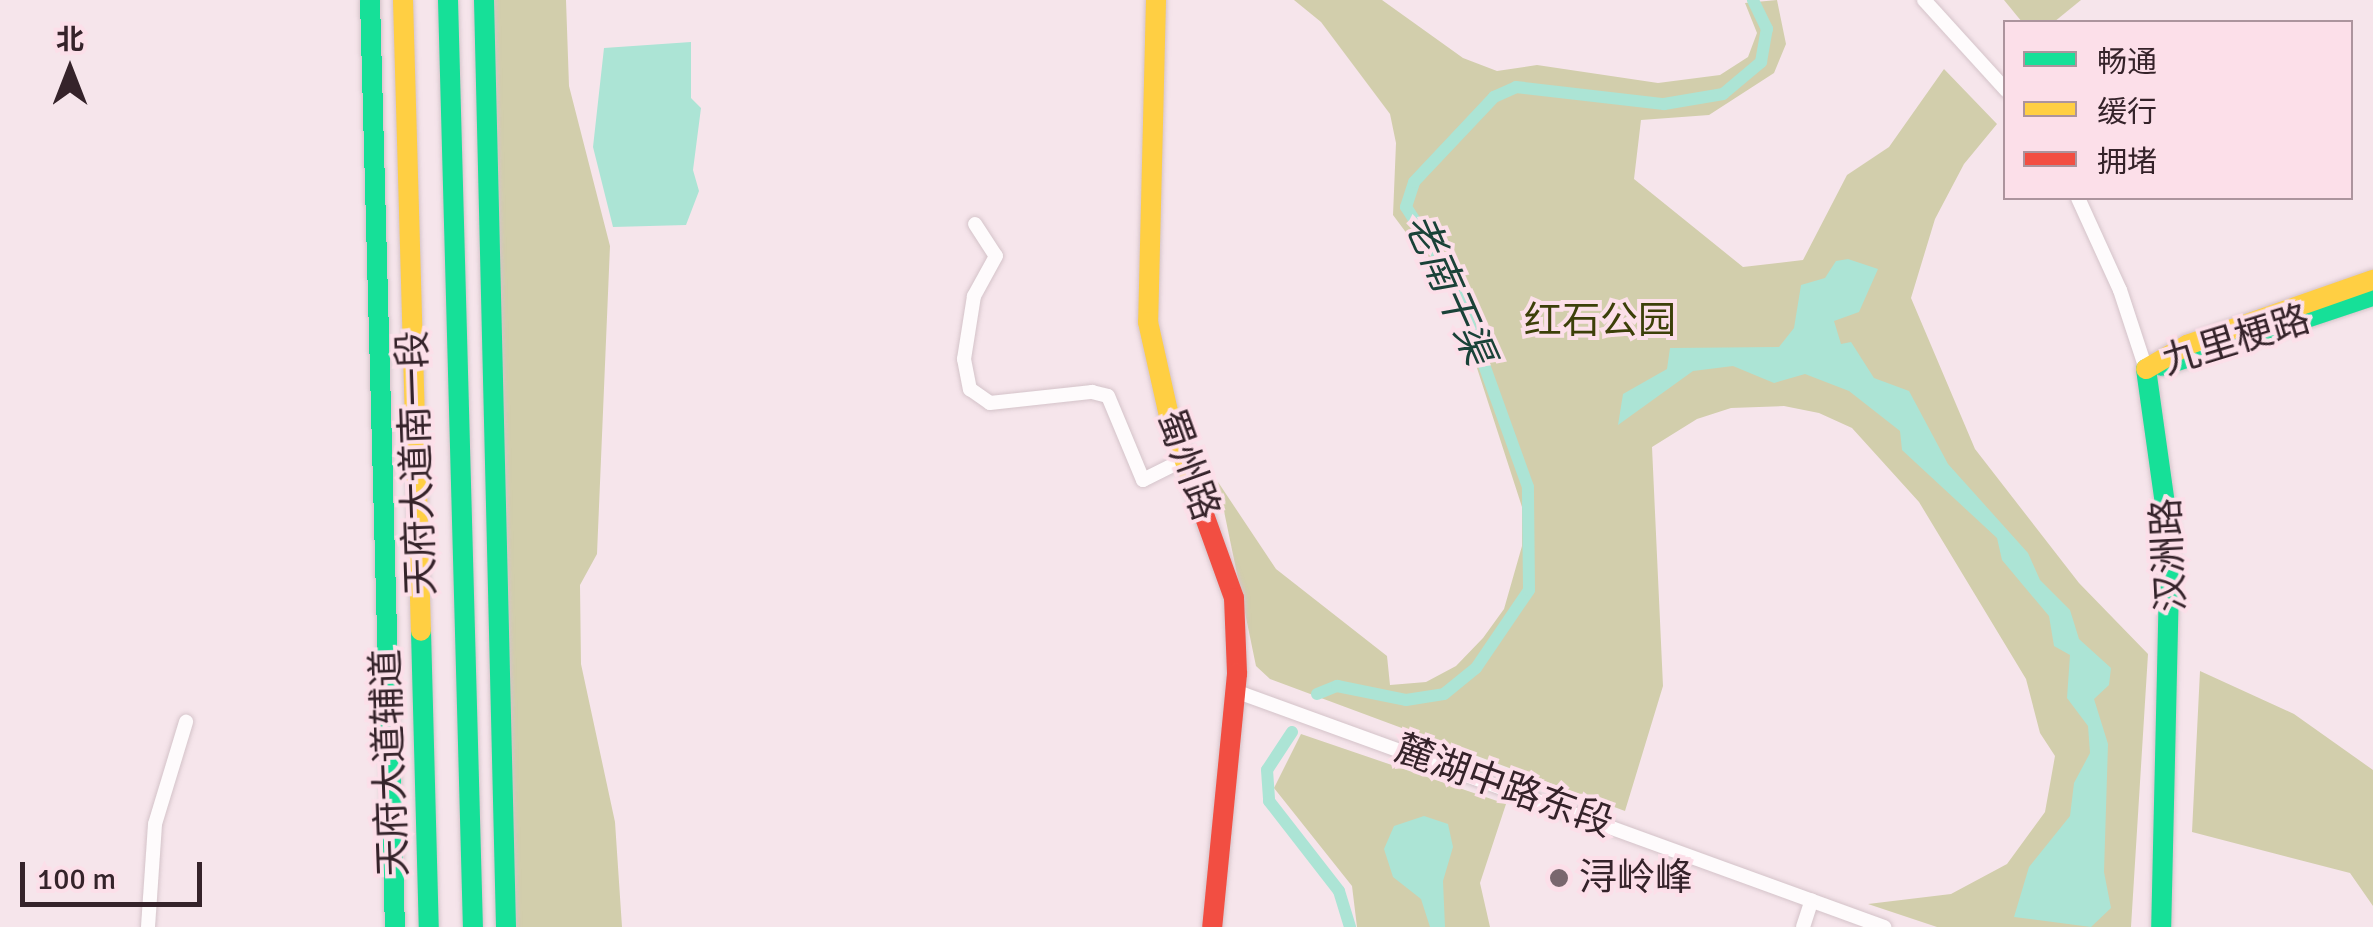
<!DOCTYPE html>
<meta charset="utf-8">
<style>
body{margin:0}
#map{position:relative;width:2373px;height:927px;overflow:hidden;background:#f6e5eb;font-family:Signika,"Noto Sans SC",sans-serif}
div>[style]{position:absolute}
.green>*{inset:0;background:#d2ceac}
.water>*{inset:0;background:#ace4d5}
.canal>*{height:12px;margin:-6px;padding:0 6px;transform-origin:6px;border-radius:6px;background:#ace4d5}
.roads{filter:drop-shadow(0 0 2px #d4c3c9) drop-shadow(0 0 2px #d4c3c9)}
.street>*{height:14px;margin:-7px;padding:0 7px;transform-origin:7px;border-radius:7px;background:#fefbfc}
.fast>*{height:20px;margin:-10px;padding:0 10px;transform-origin:10px;border-radius:10px;background:#16e098}
.slow>*{height:20px;margin:-10px;padding:0 10px;transform-origin:10px;border-radius:10px;background:#ffcf43}
.jam>*{height:20px;margin:-10px;padding:0 10px;transform-origin:10px;border-radius:10px;background:#f24e42}
.dots>*{width:28px;height:28px;translate:-50% -50%;box-sizing:border-box;border:5px solid #fcdfe9;border-radius:50%}
span{translate:-50% -50%;white-space:nowrap;text-align:center;line-height:1.15;-webkit-text-stroke:8px #fcdfe9;paint-order:stroke}
.park-label{font-size:38px;color:#3c4009}
.street-label{font-size:38px;color:#35232a}
.poi-label{font-size:38px;color:#35232a}
.left{translate:0 -50%;text-align:left}
.water-label{font-size:40px;color:#1a4238;font-style:italic}
.legend{position:absolute;left:2003px;top:20px;width:350px;height:180px;box-sizing:border-box;background:#fcdfe9;border:2px solid #ac949d;margin:0;padding:12px 18px;list-style:none;font-size:30px;color:#35232a}
.legend li{display:flex;align-items:center;gap:20px;height:50px}
.legend b{width:50px;border:2px solid #ac949d}
.north{position:absolute;left:20px;top:20px;width:100px;height:100px;-webkit-text-stroke:8px #fcdfe9;paint-order:stroke;rotate:0deg;font-size:28px;font-weight:700;line-height:40px;text-align:center;color:#35232a}
.north::after{content:'';display:block;margin:auto;width:35px;height:45px;background:#35232a;clip-path:polygon(50% 0,100% 100%,50% 72%,0 100%)}
.scale{position:absolute;left:20px;top:862px;width:182px;height:45px;box-sizing:border-box;border:5px solid #35232a;border-top:0;padding-left:12px;font-size:30px;line-height:35px;white-space:nowrap;color:#35232a;-webkit-text-stroke:8px #fcdfe9;paint-order:stroke}
</style>
<div id="map">
<div class="green">
<div style="clip-path:polygon(490px 0,566px 0,569px 86px,610px 246px,597px 554px,580px 585px,581px 664px,615px 822px,622px 927px,516px 927px)"></div>
<div style="clip-path:polygon(1294px 0,1382px 0,1463px 58px,1497px 71px,1537px 65px,1658px 83px,1720px 75px,1748px 57px,1757px 33px,1745px 3px,1777px 0,1786px 44px,1774px 73px,1709px 115px,1641px 120px,1634px 179px,1743px 267px,1803px 260px,1847px 175px,1889px 147px,1944px 69px,1997px 124px,1964px 164px,1935px 219px,1911px 298px,1975px 449px,2079px 583px,2148px 654px,2131px 927px,1937px 927px,1868px 904px,1951px 894px,2007px 864px,2045px 812px,2055px 756px,2040px 733px,2026px 679px,1919px 502px,1852px 428px,1819px 413px,1784px 406px,1731px 408px,1697px 419px,1652px 447px,1663px 686px,1625px 811px,1270px 679px,1256px 666px,1218px 482px,1276px 569px,1387px 656px,1390px 685px,1426px 682px,1456px 666px,1483px 638px,1504px 609px,1522px 546px,1522px 507px,1454px 297px,1393px 215px,1396px 143px,1390px 114px,1321px 22px)"></div>
<div style="clip-path:polygon(2004px 0,2081px 0,2054px 22px,2022px 22px)"></div>
<div style="clip-path:polygon(2200px 671px,2294px 714px,2373px 770px,2373px 906px,2350px 873px,2192px 832px)"></div>
<div style="clip-path:polygon(1301px 734px,1506px 804px,1480px 883px,1490px 927px,1357px 927px,1352px 886px,1274px 788px)"></div>
</div>
<div class="water">
<div style="clip-path:polygon(691px 42px,691px 98px,701px 108px,693px 170px,699px 191px,686px 225px,613px 227px,593px 147px,604px 48px)"></div>
<div style="clip-path:polygon(1848px 259px,1878px 269px,1859px 312px,1834px 321px,1841px 344px,1851px 342px,1874px 378px,1909px 391px,1948px 464px,2028px 553px,2040px 580px,2070px 610px,2079px 639px,2111px 668px,2109px 685px,2094px 699px,2108px 744px,2104px 872px,2111px 908px,2091px 927px,2014px 917px,2029px 867px,2070px 816px,2074px 783px,2090px 753px,2088px 726px,2067px 698px,2070px 655px,2054px 646px,2049px 616px,2002px 560px,1997px 538px,1902px 450px,1900px 431px,1849px 391px,1805px 374px,1774px 383px,1733px 366px,1693px 371px,1618px 425px,1623px 394px,1667px 369px,1670px 348px,1779px 347px,1794px 328px,1801px 285px,1825px 278px,1836px 261px)"></div>
<div style="clip-path:polygon(1424px 816px,1448px 824px,1453px 847px,1443px 881px,1445px 927px,1430px 927px,1421px 899px,1393px 877px,1384px 849px,1394px 826px)"></div>
</div>
<div class="canal">
<div style="left:1317px;top:694px;width:22px;rotate:-22deg"></div>
<div style="left:1337px;top:686px;width:70px;rotate:11.5deg"></div>
<div style="left:1406px;top:700px;width:38px;rotate:-9deg"></div>
<div style="left:1444px;top:694px;width:41px;rotate:-39.1deg"></div>
<div style="left:1476px;top:668px;width:94px;rotate:-55.8deg"></div>
<div style="left:1529px;top:590px;width:103px;rotate:-90.6deg"></div>
<div style="left:1528px;top:487px;width:218px;rotate:-109.8deg"></div>
<div style="left:1454px;top:282px;width:89px;rotate:-122.6deg"></div>
<div style="left:1406px;top:207px;width:26px;rotate:-72deg"></div>
<div style="left:1414px;top:182px;width:117px;rotate:-46.7deg"></div>
<div style="left:1494px;top:97px;width:24px;rotate:-24deg"></div>
<div style="left:1516px;top:87px;width:149px;rotate:6.6deg"></div>
<div style="left:1664px;top:104px;width:60px;rotate:-9.6deg"></div>
<div style="left:1723px;top:94px;width:50px;rotate:-40.1deg"></div>
<div style="left:1761px;top:62px;width:34px;rotate:-80deg"></div>
<div style="left:1767px;top:29px;width:32px;rotate:-116deg"></div>
<div style="left:1292px;top:732px;width:45px;rotate:123.3deg"></div>
<div style="left:1267px;top:770px;width:31px;rotate:86deg"></div>
<div style="left:1269px;top:801px;width:114px;rotate:52.1deg"></div>
<div style="left:1339px;top:891px;width:38px;rotate:73deg"></div>
</div>
<div class="roads">
<div class="street">
<div style="left:1924px;top:0;width:122px;rotate:47.7deg"></div>
<div style="left:2078px;top:198px;width:101px;rotate:65.5deg"></div>
<div style="left:2120px;top:290px;width:83px;rotate:71.8deg"></div>
<div style="left:975px;top:224px;width:38px;rotate:57deg"></div>
<div style="left:996px;top:256px;width:46px;rotate:118.8deg"></div>
<div style="left:974px;top:296px;width:64px;rotate:99deg"></div>
<div style="left:964px;top:359px;width:31px;rotate:79deg"></div>
<div style="left:970px;top:389px;width:24px;rotate:35deg"></div>
<div style="left:990px;top:403px;width:103px;rotate:-6.2deg"></div>
<div style="left:1092px;top:392px;width:16px;rotate:14deg"></div>
<div style="left:1108px;top:396px;width:91px;rotate:67.4deg"></div>
<div style="left:1143px;top:480px;width:47px;rotate:-26.6deg"></div>
<div style="left:1235px;top:691px;width:691px;rotate:19.98deg"></div>
<div style="left:148px;top:927px;width:103px;rotate:-86.1deg"></div>
<div style="left:155px;top:824px;width:107px;rotate:-73.1deg"></div>
<div style="left:1803px;top:927px;width:28px;rotate:-72deg"></div>
</div>
<div class="fast">
<div style="left:370px;top:0;width:927px;rotate:88.46deg"></div>
<div style="left:448px;top:0;width:927px;rotate:88.46deg"></div>
<div style="left:484px;top:0;width:927px;rotate:88.64deg"></div>
<div style="left:2162px;top:366px;width:222px;rotate:-18.4deg"></div>
<div style="left:2146px;top:369px;width:172px;rotate:82deg"></div>
<div style="left:2170px;top:539px;width:388px;rotate:91.3deg"></div>
<div style="left:421px;top:631px;width:296px;rotate:88.5deg"></div>
</div>
<div class="slow">
<div style="left:403px;top:0;width:631px;rotate:88.37deg"></div>
<div style="left:1156px;top:0;width:322px;rotate:91.4deg"></div>
<div style="left:1148px;top:322px;width:96px;rotate:77.4deg"></div>
<div style="left:1169px;top:416px;width:72px;rotate:70.6deg"></div>
<div style="left:2146px;top:369px;width:48px;rotate:-30.3deg"></div>
<div style="left:2187px;top:345px;width:197px;rotate:-19.3deg"></div>
</div>
<div class="jam">
<div style="left:1193px;top:484px;width:121px;rotate:70.2deg"></div>
<div style="left:1234px;top:598px;width:76px;rotate:87.7deg"></div>
<div style="left:1237px;top:674px;width:254px;rotate:95.6deg"></div>
</div>
</div>
<div class="dots">
<div style="left:1559px;top:878px;background:#79676e"></div>
</div>
<div class="park-label">
<span style="left:1600px;top:321px">红石公园</span>
</div>
<div class="street-label">
<span style="left:2236px;top:340px;rotate:-17deg">九里梗路</span>
<span style="left:417px;top:463px;rotate:-92deg">天府大道南一段</span>
<span style="left:1188px;top:465px;rotate:70deg">蜀州路</span>
<span style="left:2169px;top:555px;rotate:-93deg">汉洲路</span>
<span style="left:390px;top:763px;rotate:-92deg">天府大道辅道</span>
<span style="left:1504px;top:786px;rotate:20deg">麓湖中路东段</span>
</div>
<div class="poi-label">
<span class="left" style="left:1579px;top:878px">浔岭峰</span>
</div>
<div class="water-label">
<span style="left:1449px;top:289px;rotate:66deg">老南干渠</span>
</div>
<ul class="legend">
<li><b style="height:12px;background:#16e098"></b>畅通</li>
<li><b style="height:12px;background:#ffcf43"></b>缓行</li>
<li><b style="height:12px;background:#f24e42"></b>拥堵</li>
</ul>
<div class="north">北</div>
<div class="scale">100 m</div>
</div>
